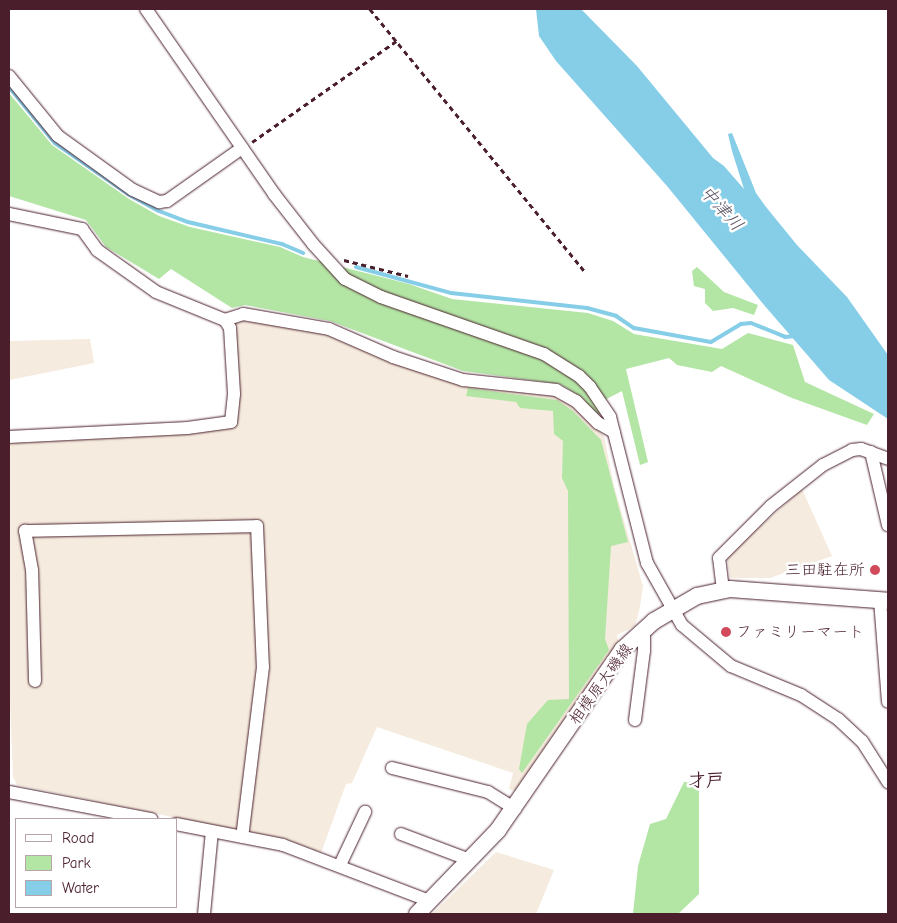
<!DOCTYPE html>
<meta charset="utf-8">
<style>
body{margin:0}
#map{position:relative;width:897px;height:923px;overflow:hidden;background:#fff;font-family:"Comic Neue","Klee One",sans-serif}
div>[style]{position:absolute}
.built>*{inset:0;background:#f5ebde}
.green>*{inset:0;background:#b3e5a5}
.water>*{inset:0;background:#86cee7}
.stream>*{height:4px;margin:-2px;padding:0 2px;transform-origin:2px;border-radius:2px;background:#86cee7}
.path>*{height:2.5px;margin-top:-1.25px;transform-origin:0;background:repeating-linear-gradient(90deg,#4a1f2b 0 5px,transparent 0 9px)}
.roads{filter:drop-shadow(0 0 1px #4a1f2b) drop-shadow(0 0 1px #4a1f2b)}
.minor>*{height:12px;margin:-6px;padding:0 6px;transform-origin:6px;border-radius:6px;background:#fff}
.major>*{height:16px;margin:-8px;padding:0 8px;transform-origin:8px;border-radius:8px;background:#fff}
.dots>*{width:14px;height:14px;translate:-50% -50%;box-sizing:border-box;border:2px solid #fff;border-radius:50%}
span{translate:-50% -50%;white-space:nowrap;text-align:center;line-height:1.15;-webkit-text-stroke:5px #fff;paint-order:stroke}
.poi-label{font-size:16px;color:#4a1f2b}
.right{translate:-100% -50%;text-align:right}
.left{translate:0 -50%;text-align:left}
.street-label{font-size:16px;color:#4a1f2b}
.water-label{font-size:18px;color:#5c5463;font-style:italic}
.neighbourhood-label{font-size:18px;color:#4a1f2b;font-weight:700}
.frame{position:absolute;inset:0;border:10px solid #4a1f2b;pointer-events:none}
.legend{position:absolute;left:15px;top:818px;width:162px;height:90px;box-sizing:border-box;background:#fff;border:1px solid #b7a5aa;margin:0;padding:6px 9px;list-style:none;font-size:15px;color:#4a1f2b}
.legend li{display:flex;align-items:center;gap:10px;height:25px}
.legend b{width:25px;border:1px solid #b7a5aa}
</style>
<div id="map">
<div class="built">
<div style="clip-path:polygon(246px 318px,325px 333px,462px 382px,557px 395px,574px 404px,604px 436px,614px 486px,643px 586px,640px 607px,635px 626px,617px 635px,619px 646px,518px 792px,509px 789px,513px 773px,377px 727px,352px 783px,346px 784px,321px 853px,289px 841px,17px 785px,13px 777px,9px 675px,9px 442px,235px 427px,239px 396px,233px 324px)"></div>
<div style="clip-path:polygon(90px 339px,94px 363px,9px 380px,9px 341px)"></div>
<div style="clip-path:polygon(802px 489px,832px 556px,770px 578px,730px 578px,727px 556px)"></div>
<div style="clip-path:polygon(496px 852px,554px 870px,536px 914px,432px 914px)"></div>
</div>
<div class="green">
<div style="clip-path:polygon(9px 93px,52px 145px,129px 199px,159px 216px,190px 227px,280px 247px,303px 257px,409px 284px,452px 299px,588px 313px,613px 321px,634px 334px,722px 349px,748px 333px,793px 345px,805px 382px,874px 414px,867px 425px,792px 398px,721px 366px,712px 372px,677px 365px,669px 358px,626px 369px,648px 462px,640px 465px,622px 391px,595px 405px,600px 413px,597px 417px,583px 398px,560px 384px,463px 371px,330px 321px,245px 305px,232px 308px,171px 269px,159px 279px,106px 247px,86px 220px,9px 196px)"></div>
<div style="clip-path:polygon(697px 267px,724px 292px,758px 305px,754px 315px,733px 308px,713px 311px,705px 303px,705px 289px,694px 286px,692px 271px)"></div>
<div style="clip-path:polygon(468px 388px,557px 400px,573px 411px,601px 440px,628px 542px,611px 546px,605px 639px,609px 650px,522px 773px,519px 769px,527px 724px,548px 700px,569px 699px,568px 491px,562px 478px,563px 441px,554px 434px,553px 411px,520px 408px,516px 402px,466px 396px)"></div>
<div style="clip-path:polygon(684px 782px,699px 784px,699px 894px,678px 914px,633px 914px,638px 866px,650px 824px,666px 819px)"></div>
</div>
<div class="water">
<div style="clip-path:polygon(536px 9px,581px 9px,637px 66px,713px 158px,724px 166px,744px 189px,732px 151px,728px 134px,732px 133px,756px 193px,766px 207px,797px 245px,847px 297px,888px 355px,888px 419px,829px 380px,764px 305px,667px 186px,556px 61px,539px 36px)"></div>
</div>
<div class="stream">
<div style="left:9px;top:87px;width:72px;rotate:50.6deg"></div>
<div style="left:55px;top:143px;width:89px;rotate:34.9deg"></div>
<div style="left:128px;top:194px;width:35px;rotate:29deg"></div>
<div style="left:159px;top:211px;width:31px;rotate:21deg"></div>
<div style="left:188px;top:222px;width:97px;rotate:13.2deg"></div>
<div style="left:282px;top:244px;width:23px;rotate:23deg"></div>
<div style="left:356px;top:267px;width:98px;rotate:15.3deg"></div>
<div style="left:451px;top:293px;width:137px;rotate:6.3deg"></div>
<div style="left:587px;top:308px;width:30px;rotate:15deg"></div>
<div style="left:616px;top:316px;width:22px;rotate:34deg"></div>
<div style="left:634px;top:328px;width:78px;rotate:10.3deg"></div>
<div style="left:711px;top:342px;width:35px;rotate:-31deg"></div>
<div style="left:741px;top:324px;width:10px;rotate:-6deg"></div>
<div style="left:751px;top:323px;width:37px;rotate:22deg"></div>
<div style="left:785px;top:337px;width:10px;rotate:-6deg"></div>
</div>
<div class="path">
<div style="left:370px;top:9px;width:340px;rotate:50.7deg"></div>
<div style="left:252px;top:142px;width:176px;rotate:-35deg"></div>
<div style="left:344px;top:260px;width:66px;rotate:14deg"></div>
</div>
<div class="roads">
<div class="minor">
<div style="left:146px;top:9px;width:225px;rotate:55.3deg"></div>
<div style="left:274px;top:194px;width:63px;rotate:52deg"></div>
<div style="left:313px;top:244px;width:47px;rotate:47.6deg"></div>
<div style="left:345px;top:279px;width:40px;rotate:26.6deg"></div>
<div style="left:381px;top:297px;width:173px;rotate:19.3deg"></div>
<div style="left:544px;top:354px;width:41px;rotate:32.2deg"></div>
<div style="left:579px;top:376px;width:16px;rotate:45deg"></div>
<div style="left:590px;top:387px;width:36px;rotate:56deg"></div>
<div style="left:610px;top:417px;width:151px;rotate:75.8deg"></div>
<div style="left:647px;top:563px;width:71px;rotate:60.6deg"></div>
<div style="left:682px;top:625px;width:64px;rotate:39.9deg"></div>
<div style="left:731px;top:666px;width:76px;rotate:22.5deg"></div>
<div style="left:801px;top:695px;width:44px;rotate:33deg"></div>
<div style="left:838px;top:719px;width:33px;rotate:43deg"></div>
<div style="left:862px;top:741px;width:49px;rotate:57.6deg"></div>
<div style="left:9px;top:76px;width:77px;rotate:50.8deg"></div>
<div style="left:58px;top:136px;width:92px;rotate:35.8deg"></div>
<div style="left:133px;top:190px;width:29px;rotate:25deg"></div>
<div style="left:159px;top:202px;width:8px;rotate:-7deg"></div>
<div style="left:167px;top:201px;width:92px;rotate:-35.2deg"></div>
<div style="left:9px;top:214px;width:75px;rotate:11.6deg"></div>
<div style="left:82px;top:229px;width:26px;rotate:54deg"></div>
<div style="left:97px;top:250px;width:72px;rotate:35.4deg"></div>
<div style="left:156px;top:292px;width:74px;rotate:22.1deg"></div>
<div style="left:225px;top:320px;width:9px;rotate:58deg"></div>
<div style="left:230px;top:328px;width:66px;rotate:86.5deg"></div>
<div style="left:234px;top:394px;width:28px;rotate:96deg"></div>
<div style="left:231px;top:422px;width:44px;rotate:172.2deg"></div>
<div style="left:187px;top:428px;width:178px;rotate:177.1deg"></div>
<div style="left:225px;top:320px;width:19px;rotate:-18deg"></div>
<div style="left:243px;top:314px;width:87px;rotate:9.9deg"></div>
<div style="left:329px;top:329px;width:70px;rotate:23.6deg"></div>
<div style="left:393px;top:357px;width:74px;rotate:18.2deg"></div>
<div style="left:463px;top:380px;width:94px;rotate:6.1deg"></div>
<div style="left:556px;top:390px;width:23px;rotate:29deg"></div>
<div style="left:576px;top:401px;width:31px;rotate:45deg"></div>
<div style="left:598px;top:423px;width:18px;rotate:29deg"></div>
<div style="left:871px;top:452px;width:75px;rotate:76.9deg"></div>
<div style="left:723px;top:590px;width:32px;rotate:-97deg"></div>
<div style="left:719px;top:558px;width:74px;rotate:-45deg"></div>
<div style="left:771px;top:506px;width:66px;rotate:-38.3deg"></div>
<div style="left:823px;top:465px;width:33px;rotate:-27deg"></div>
<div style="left:852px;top:450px;width:9px;rotate:-6deg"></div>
<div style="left:861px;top:449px;width:29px;rotate:20deg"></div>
<div style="left:880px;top:600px;width:102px;rotate:85.5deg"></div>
<div style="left:35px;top:681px;width:111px;rotate:-91.5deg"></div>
<div style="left:32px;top:570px;width:40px;rotate:-100deg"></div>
<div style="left:25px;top:531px;width:232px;rotate:-1.2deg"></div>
<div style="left:257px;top:526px;width:141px;rotate:87.6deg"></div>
<div style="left:263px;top:667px;width:171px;rotate:97deg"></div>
<div style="left:635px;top:720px;width:70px;rotate:-82.6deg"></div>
<div style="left:644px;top:651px;width:22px;rotate:-90deg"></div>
<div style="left:392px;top:768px;width:99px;rotate:14deg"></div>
<div style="left:488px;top:792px;width:32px;rotate:32deg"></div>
<div style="left:9px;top:792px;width:145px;rotate:10.8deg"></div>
<div style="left:176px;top:824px;width:109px;rotate:11.1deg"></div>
<div style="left:283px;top:845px;width:157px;rotate:20.9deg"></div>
<div style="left:401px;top:834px;width:74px;rotate:20.6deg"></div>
<div style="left:340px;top:865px;width:59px;rotate:-64.7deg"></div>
<div style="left:204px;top:914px;width:83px;rotate:-84.5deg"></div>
</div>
<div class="major">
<div style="left:417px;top:914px;width:117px;rotate:-46deg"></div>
<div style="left:498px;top:830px;width:219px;rotate:-55.4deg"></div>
<div style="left:622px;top:650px;width:43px;rotate:-42.2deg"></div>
<div style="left:654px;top:621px;width:50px;rotate:-30.2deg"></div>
<div style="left:697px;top:596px;width:34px;rotate:-12deg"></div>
<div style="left:730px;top:589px;width:158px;rotate:4.3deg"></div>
</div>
</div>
<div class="dots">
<div style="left:875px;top:570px;background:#d1495b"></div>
<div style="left:726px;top:632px;background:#d1495b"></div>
</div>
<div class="poi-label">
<span class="right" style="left:865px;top:570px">三田駐在所</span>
<span class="left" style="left:736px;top:632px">ファミリーマート</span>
</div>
<div class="street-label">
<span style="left:601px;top:684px;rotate:-54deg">相模原大磯線</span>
</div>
<div class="water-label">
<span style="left:721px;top:209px;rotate:48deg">中津川</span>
</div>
<div class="neighbourhood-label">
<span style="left:706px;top:781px">才戸</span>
</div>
<div class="frame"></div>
<ul class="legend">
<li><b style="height:6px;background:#fff"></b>Road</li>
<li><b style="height:14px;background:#b3e5a5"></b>Park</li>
<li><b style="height:14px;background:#86cee7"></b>Water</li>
</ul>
</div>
